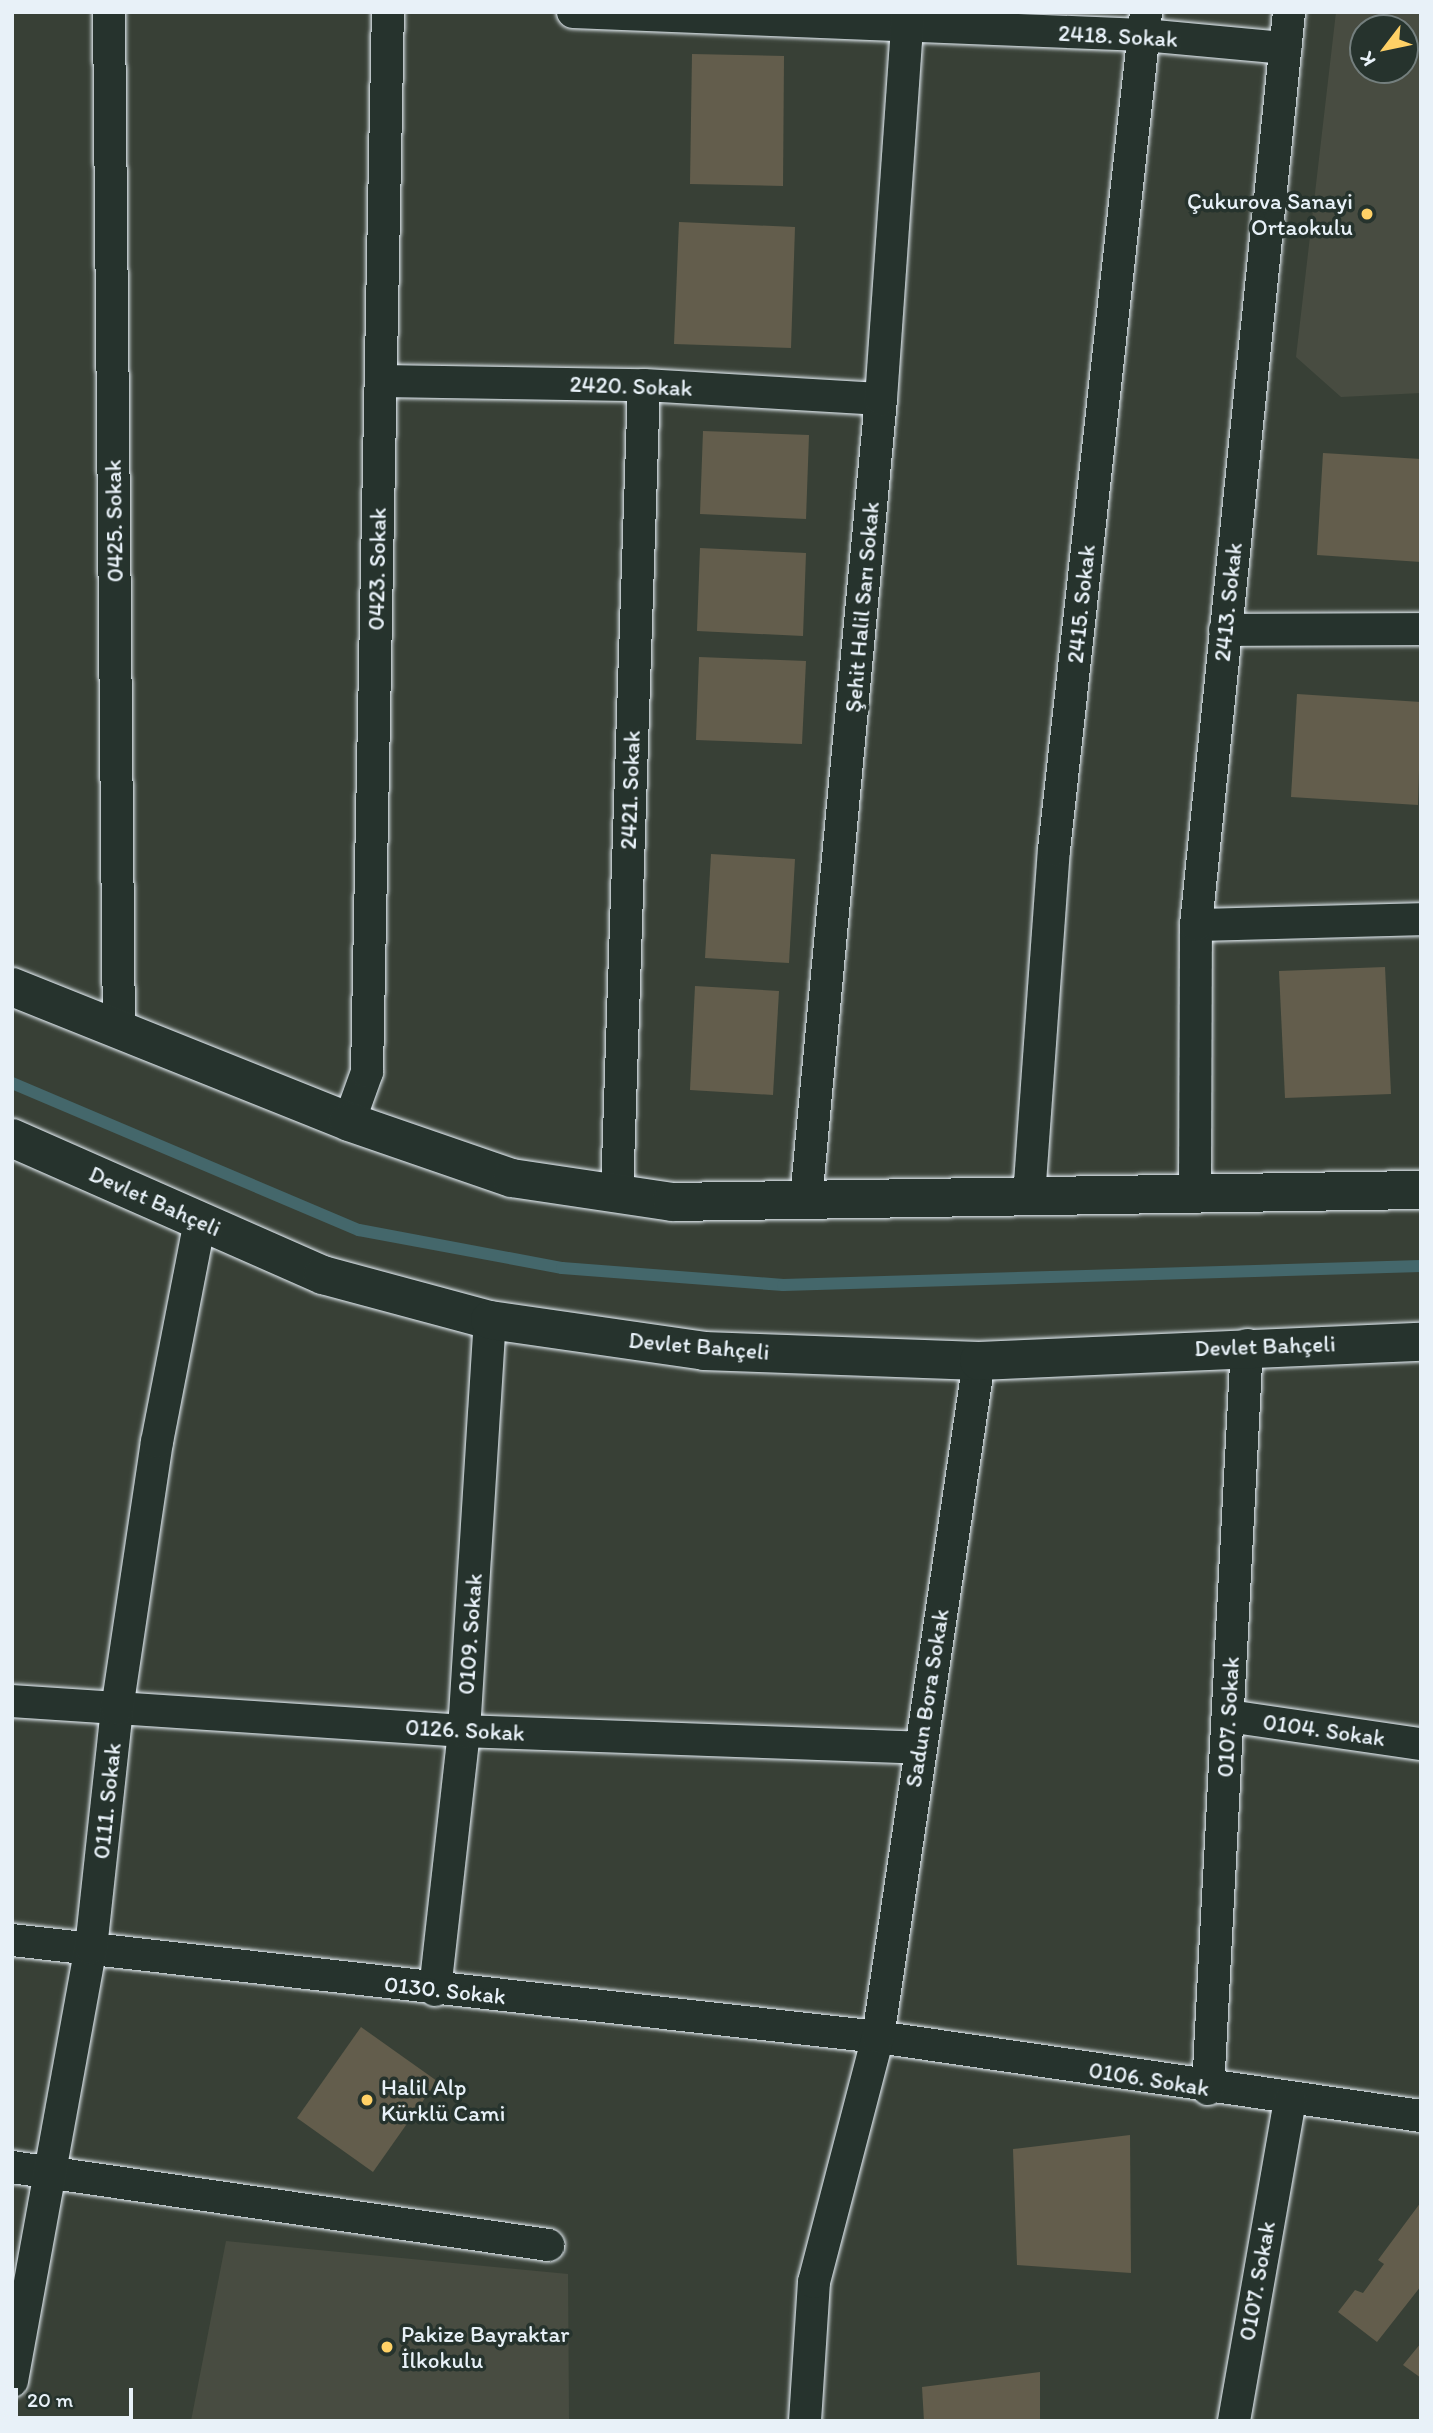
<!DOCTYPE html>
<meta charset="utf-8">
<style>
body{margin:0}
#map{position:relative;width:1433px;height:2433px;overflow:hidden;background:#384036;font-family:Itim,sans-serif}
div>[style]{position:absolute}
.built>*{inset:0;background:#484c41}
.stream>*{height:12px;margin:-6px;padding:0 6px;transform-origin:6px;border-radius:6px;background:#44676b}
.building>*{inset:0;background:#635d4c}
.roads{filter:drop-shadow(0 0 2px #e8f1f8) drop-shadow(0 0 2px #e8f1f8)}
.street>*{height:32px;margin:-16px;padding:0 16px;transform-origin:16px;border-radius:16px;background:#26332d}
.secondary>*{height:38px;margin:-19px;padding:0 19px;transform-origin:19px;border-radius:19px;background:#26332d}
.dots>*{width:19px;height:19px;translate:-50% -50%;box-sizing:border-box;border:4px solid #26332d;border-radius:50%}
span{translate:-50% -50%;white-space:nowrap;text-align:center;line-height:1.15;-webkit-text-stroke:7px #26332d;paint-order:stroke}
.street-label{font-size:23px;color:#e8f1f8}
.poi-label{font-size:23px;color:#e8f1f8}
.right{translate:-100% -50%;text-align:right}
.left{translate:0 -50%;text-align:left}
.frame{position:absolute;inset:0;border:14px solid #e8f1f8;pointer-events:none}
.north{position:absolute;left:1349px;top:14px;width:70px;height:70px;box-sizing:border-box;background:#26332d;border:2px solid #747f7e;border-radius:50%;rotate:238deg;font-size:19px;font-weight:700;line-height:28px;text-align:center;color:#e8f1f8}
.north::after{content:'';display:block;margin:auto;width:24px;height:32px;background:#ffd166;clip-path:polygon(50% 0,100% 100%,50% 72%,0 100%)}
.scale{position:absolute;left:14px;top:2388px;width:119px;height:32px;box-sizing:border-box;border:4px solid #e8f1f8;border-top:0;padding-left:9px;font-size:21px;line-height:24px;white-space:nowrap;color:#e8f1f8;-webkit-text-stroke:5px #26332d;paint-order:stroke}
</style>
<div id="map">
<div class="built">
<div style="clip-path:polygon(evenodd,1336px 12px,1421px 12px,1421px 393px,1341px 397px,1296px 357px,1336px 12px,1363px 28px,1405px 28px,1405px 70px,1363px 70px,1363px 28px)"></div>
<div style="clip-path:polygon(226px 2241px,568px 2274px,569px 2421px,191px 2421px)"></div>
</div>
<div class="stream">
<div style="left:12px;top:1083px;width:377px;rotate:23deg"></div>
<div style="left:359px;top:1230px;width:207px;rotate:10.6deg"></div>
<div style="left:562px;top:1268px;width:222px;rotate:4.4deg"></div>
<div style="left:783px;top:1285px;width:638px;rotate:-1.71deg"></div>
</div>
<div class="building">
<div style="clip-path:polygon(692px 54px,784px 56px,783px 186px,690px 184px)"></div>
<div style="clip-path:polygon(679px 222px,795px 227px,791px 348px,674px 344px)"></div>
<div style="clip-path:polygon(703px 431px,809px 435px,806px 519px,700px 514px)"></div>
<div style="clip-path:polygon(1323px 453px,1421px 459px,1421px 562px,1317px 555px)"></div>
<div style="clip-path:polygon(700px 548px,806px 553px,803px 636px,697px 631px)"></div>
<div style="clip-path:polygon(699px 657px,806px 661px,802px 744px,696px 740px)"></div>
<div style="clip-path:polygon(1297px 694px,1421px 702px,1418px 805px,1291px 797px)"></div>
<div style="clip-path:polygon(711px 854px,795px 859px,789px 963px,705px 958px)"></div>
<div style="clip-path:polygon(1385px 967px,1391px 1094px,1285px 1098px,1279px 971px)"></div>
<div style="clip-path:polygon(695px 986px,779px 991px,773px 1095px,690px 1090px)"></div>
<div style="clip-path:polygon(361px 2027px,437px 2081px,373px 2172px,297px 2118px)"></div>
<div style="clip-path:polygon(1130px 2135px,1131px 2273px,1017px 2265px,1013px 2149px)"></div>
<div style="clip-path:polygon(1421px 2202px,1421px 2286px,1377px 2342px,1338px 2312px,1355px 2290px,1363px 2293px,1384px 2264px,1378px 2260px)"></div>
<div style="clip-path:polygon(1421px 2343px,1421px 2378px,1403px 2365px)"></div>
<div style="clip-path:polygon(1040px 2372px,1040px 2421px,924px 2421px,922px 2387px)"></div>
</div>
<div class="roads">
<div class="street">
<div style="left:109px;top:12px;width:1018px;rotate:89.44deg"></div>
<div style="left:573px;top:12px;width:571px;rotate:2.31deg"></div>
<div style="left:1144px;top:35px;width:142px;rotate:5.3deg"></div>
<div style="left:381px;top:381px;width:263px;rotate:0.9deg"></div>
<div style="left:644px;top:385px;width:237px;rotate:3.4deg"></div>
<div style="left:1225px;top:630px;width:196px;rotate:-0.3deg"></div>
<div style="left:1196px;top:925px;width:225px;rotate:-1.5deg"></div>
<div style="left:349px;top:1122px;width:53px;rotate:-70.2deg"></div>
<div style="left:367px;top:1072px;width:1060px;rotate:-88.87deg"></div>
<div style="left:617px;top:1194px;width:809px;rotate:-88.09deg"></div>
<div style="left:1195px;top:1194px;width:269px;rotate:-89.8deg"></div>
<div style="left:1196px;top:925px;width:918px;rotate:-84.18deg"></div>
<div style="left:1029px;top:1197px;width:348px;rotate:-85.9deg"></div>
<div style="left:1054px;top:850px;width:843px;rotate:-83.73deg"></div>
<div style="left:806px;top:1200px;width:805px;rotate:-84.65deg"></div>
<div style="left:881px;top:399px;width:388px;rotate:-86deg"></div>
<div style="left:12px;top:1701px;width:453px;rotate:3.8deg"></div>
<div style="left:464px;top:1731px;width:455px;rotate:2.1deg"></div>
<div style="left:1228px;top:1716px;width:195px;rotate:8.3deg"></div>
<div style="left:12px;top:1940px;width:871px;rotate:6.39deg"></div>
<div style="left:878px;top:2037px;width:549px;rotate:8.28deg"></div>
<div style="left:435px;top:1990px;width:261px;rotate:-83.6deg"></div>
<div style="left:464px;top:1731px;width:412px;rotate:-86.4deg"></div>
<div style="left:1208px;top:2089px;width:745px;rotate:-87deg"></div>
<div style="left:12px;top:2167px;width:542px;rotate:8.28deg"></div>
<div style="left:12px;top:2381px;width:440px;rotate:-79.7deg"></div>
<div style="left:91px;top:1948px;width:240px;rotate:-83.8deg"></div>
<div style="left:117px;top:1709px;width:270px;rotate:-81.5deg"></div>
<div style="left:157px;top:1442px;width:225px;rotate:-79deg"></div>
<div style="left:805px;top:2421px;width:139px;rotate:-86.3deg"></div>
<div style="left:814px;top:2282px;width:253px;rotate:-75.4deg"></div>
<div style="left:878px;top:2037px;width:684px;rotate:-81.5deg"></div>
<div style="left:1234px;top:2421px;width:326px;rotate:-80.1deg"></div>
</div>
<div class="secondary">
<div style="left:12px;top:987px;width:363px;rotate:21.8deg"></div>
<div style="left:349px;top:1122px;width:172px;rotate:19deg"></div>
<div style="left:512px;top:1178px;width:162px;rotate:8.5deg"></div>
<div style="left:672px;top:1202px;width:749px;rotate:-0.92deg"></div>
<div style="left:12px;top:1138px;width:340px;rotate:23.8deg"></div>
<div style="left:323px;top:1275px;width:173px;rotate:15.1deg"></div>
<div style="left:490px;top:1320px;width:216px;rotate:8.2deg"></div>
<div style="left:704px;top:1351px;width:275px;rotate:2.1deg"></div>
<div style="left:979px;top:1361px;width:442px;rotate:-2.5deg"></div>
</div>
</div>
<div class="dots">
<div style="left:1367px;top:214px;background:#ffd166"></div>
<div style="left:367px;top:2100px;background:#ffd166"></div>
<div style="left:387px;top:2347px;background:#ffd166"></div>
</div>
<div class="street-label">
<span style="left:1118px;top:36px;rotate:3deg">2418. Sokak</span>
<span style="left:631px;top:386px;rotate:2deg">2420. Sokak</span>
<span style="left:114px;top:521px;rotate:-91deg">0425. Sokak</span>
<span style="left:377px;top:569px;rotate:-89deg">0423. Sokak</span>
<span style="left:1228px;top:602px;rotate:-84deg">2413. Sokak</span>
<span style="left:1081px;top:604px;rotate:-84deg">2415. Sokak</span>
<span style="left:862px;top:607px;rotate:-85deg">Şehit Halil Sarı Sokak</span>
<span style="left:630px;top:790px;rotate:-88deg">2421. Sokak</span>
<span style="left:155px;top:1201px;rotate:24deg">Devlet Bahçeli</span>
<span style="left:699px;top:1346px;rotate:5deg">Devlet Bahçeli</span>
<span style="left:1265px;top:1346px;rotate:-2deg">Devlet Bahçeli</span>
<span style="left:470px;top:1634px;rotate:-86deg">0109. Sokak</span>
<span style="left:927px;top:1698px;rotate:-81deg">Sadun Bora Sokak</span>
<span style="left:1228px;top:1717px;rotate:-87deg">0107. Sokak</span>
<span style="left:465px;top:1730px;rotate:3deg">0126. Sokak</span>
<span style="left:1324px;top:1730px;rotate:8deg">0104. Sokak</span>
<span style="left:107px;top:1801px;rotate:-84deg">0111. Sokak</span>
<span style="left:445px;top:1990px;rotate:6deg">0130. Sokak</span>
<span style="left:1149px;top:2079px;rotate:9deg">0106. Sokak</span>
<span style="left:1257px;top:2281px;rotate:-80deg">0107. Sokak</span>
</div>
<div class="poi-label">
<span class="right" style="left:1353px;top:214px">Çukurova Sanayi<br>Ortaokulu</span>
<span class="left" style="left:381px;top:2100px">Halil Alp<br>Kürklü Cami</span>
<span class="left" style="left:401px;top:2347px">Pakize Bayraktar<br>İlkokulu</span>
</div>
<div class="frame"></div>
<div class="north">K</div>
<div class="scale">20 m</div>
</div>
